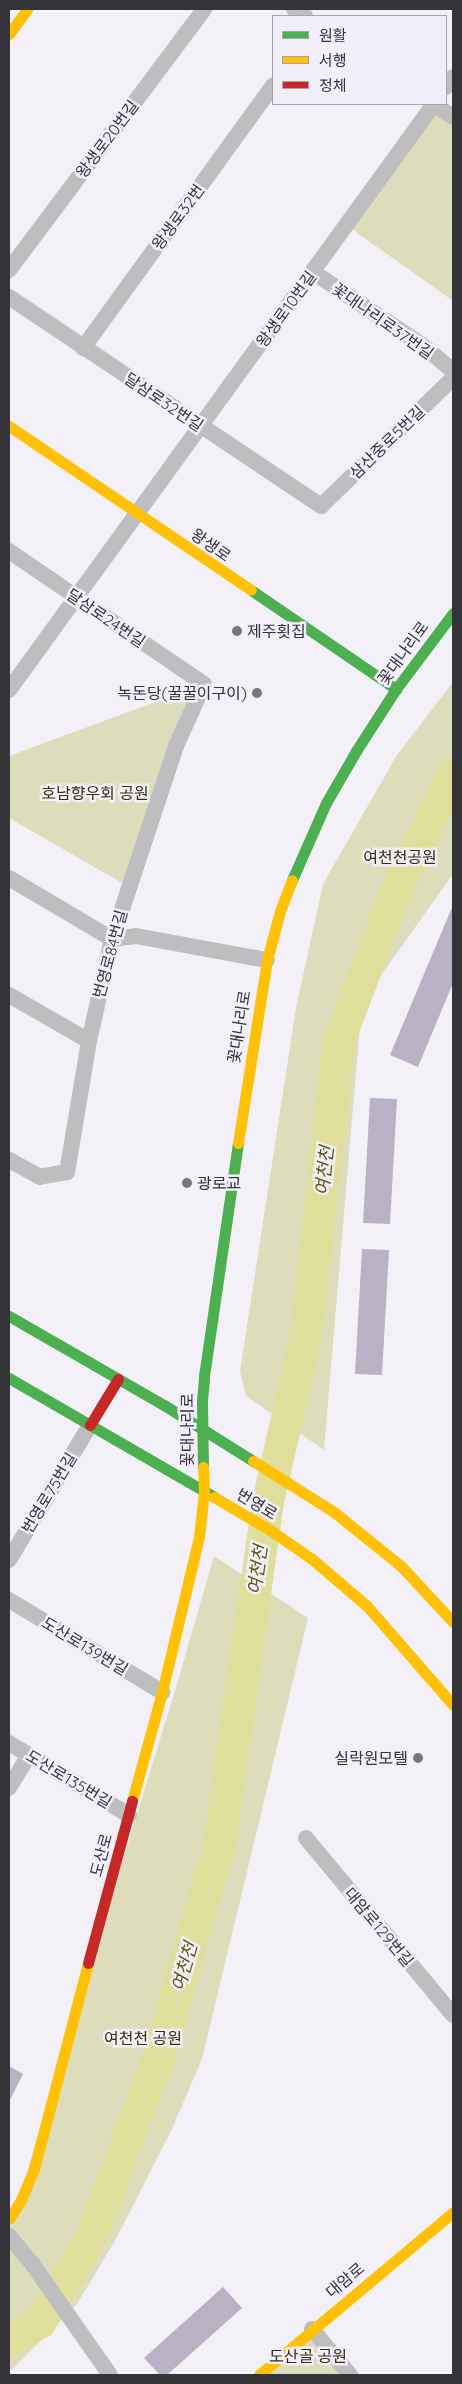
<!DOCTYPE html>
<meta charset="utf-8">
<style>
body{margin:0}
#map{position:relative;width:462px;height:2384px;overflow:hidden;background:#f3f1f7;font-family:Quicksand,"Noto Sans KR",sans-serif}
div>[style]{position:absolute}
.green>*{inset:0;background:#deddbb}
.river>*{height:32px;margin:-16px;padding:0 16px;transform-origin:16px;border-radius:16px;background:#dfde9a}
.building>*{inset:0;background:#b8b2c4}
.street>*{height:16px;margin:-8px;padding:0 8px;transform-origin:8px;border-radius:8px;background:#bebdc0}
.fast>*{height:11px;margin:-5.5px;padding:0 5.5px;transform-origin:5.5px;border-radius:5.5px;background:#4caf50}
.slow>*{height:11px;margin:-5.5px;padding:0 5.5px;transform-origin:5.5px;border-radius:5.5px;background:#ffc107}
.jam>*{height:11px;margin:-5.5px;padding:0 5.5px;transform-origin:5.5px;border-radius:5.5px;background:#c62828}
.dots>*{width:14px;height:14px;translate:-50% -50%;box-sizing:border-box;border:2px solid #f2eefa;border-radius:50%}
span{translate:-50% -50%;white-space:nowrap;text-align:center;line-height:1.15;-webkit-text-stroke:5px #f2eefa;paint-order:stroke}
.street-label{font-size:16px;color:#343337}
.poi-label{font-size:16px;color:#343337}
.left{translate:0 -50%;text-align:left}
.right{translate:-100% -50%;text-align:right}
.park-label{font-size:16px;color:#333206}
.water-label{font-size:18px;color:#5a580b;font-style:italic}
.frame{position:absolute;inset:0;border:10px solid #343337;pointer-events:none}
.legend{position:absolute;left:272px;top:15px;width:175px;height:90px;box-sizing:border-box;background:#f2eefa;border:1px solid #a6a3ac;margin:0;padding:6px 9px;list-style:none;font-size:15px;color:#343337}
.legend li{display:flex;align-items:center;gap:10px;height:25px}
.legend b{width:25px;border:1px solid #a6a3ac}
</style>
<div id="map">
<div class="green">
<div style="clip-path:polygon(434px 104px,453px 117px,453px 301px,346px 225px)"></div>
<div style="clip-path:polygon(453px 682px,453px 874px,362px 1002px,324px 1450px,246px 1396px,240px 1371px,296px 1008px,323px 884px,397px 755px)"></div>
<div style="clip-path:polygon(204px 684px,129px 887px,9px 818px,9px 756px)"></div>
<div style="clip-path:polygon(214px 1556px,308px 1618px,202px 2059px,172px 2129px,116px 2239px,77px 2304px,13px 2369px,9px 2370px,9px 2230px,177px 1684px)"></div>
<div style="clip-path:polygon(312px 2329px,350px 2375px,257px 2375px)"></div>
</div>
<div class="river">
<div style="left:9px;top:2340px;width:35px;rotate:-29deg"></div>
<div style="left:40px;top:2323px;width:100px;rotate:-59.3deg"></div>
<div style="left:91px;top:2237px;width:193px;rotate:-69.4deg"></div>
<div style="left:159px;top:2056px;width:168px;rotate:-74.1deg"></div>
<div style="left:205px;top:1894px;width:43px;rotate:-72.4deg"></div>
<div style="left:218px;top:1853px;width:355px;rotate:-81.9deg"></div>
<div style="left:268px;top:1502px;width:171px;rotate:-77.2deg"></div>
<div style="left:306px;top:1335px;width:297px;rotate:-83.6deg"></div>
<div style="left:339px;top:1040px;width:156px;rotate:-69deg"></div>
<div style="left:395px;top:894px;width:133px;rotate:-64.2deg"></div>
</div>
<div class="building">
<div style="clip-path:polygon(453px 905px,453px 983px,418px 1067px,390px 1055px)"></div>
<div style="clip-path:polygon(370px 1098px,397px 1099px,390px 1224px,363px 1223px)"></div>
<div style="clip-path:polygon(362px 1249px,389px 1250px,382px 1375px,355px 1374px)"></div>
<div style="clip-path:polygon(9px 2066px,23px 2074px,9px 2102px)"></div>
<div style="clip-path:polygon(223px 2287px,242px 2308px,167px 2375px,160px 2375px,144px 2358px)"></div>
</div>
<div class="street">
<div style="left:294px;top:9px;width:13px;rotate:32deg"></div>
<div style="left:446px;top:87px;width:12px;rotate:-55deg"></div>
<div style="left:433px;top:104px;width:24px;rotate:33deg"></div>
<div style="left:9px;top:270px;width:326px;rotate:-53.2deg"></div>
<div style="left:313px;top:272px;width:131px;rotate:33.8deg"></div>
<div style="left:422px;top:345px;width:40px;rotate:40deg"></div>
<div style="left:9px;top:297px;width:376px;rotate:33.8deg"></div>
<div style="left:321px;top:506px;width:184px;rotate:-44.1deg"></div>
<div style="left:83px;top:348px;width:324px;rotate:-54.1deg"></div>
<div style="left:9px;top:551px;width:236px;rotate:34.3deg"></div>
<div style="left:204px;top:684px;width:68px;rotate:114.3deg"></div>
<div style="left:176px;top:746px;width:203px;rotate:108.3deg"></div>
<div style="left:112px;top:939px;width:105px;rotate:102.7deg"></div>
<div style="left:89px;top:1041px;width:133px;rotate:99.5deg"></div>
<div style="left:67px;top:1172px;width:27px;rotate:170deg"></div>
<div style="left:40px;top:1177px;width:35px;rotate:-151deg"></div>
<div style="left:9px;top:690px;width:724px;rotate:-54.05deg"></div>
<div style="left:9px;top:878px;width:120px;rotate:30.6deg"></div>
<div style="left:112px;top:939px;width:24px;rotate:-7deg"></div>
<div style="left:136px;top:936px;width:133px;rotate:10.4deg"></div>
<div style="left:9px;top:995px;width:92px;rotate:29.9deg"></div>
<div style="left:9px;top:1560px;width:157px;rotate:-59deg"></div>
<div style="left:9px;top:1600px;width:179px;rotate:31deg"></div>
<div style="left:9px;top:1743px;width:140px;rotate:31deg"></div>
<div style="left:9px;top:1788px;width:39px;rotate:-59deg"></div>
<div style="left:306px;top:1838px;width:230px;rotate:50.3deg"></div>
<div style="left:9px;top:2236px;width:38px;rotate:50deg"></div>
<div style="left:33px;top:2265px;width:134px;rotate:55deg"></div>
<div style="left:312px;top:2329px;width:60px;rotate:50.4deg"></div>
</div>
<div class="fast">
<div style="left:251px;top:590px;width:176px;rotate:34.3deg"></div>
<div style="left:292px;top:880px;width:84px;rotate:-66.2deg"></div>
<div style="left:326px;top:803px;width:60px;rotate:-60deg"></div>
<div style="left:356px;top:751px;width:74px;rotate:-57.2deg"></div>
<div style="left:396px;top:689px;width:95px;rotate:-53.1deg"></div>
<div style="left:9px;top:1316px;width:179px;rotate:29.9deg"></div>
<div style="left:164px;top:1405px;width:105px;rotate:32.2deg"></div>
<div style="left:9px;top:1378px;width:237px;rotate:30.1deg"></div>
<div style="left:203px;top:1467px;width:66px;rotate:-90.9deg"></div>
<div style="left:202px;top:1401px;width:25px;rotate:-85deg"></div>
<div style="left:204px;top:1376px;width:235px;rotate:-81.7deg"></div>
</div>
<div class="slow">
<div style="left:9px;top:34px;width:31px;rotate:-54deg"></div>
<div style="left:9px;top:426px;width:292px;rotate:34.1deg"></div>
<div style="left:238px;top:1143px;width:185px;rotate:-81deg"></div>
<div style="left:267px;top:960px;width:51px;rotate:-75.1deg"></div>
<div style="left:280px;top:911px;width:33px;rotate:-69deg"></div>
<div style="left:253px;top:1461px;width:96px;rotate:32.2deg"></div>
<div style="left:334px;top:1512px;width:86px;rotate:38.9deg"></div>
<div style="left:401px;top:1566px;width:76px;rotate:47.1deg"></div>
<div style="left:214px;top:1497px;width:65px;rotate:30.5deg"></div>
<div style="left:270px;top:1530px;width:51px;rotate:34.6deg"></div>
<div style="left:312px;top:1559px;width:72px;rotate:40.5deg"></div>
<div style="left:367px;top:1606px;width:131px;rotate:49deg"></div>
<div style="left:132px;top:1801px;width:113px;rotate:-74.6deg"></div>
<div style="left:162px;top:1692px;width:159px;rotate:-76.6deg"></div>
<div style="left:199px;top:1537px;width:45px;rotate:-83.7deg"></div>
<div style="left:204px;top:1492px;width:25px;rotate:-92deg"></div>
<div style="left:9px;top:2219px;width:22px;rotate:-58deg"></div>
<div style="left:21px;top:2200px;width:34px;rotate:-67deg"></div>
<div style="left:34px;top:2169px;width:213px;rotate:-75.3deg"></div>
<div style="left:259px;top:2375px;width:253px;rotate:-40deg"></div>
</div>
<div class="jam">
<div style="left:90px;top:1425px;width:54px;rotate:-58.7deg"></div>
<div style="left:88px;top:1963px;width:168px;rotate:-74.8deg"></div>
</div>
<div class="dots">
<div style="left:237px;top:631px;background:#77767a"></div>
<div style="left:257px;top:693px;background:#77767a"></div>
<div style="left:187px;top:1183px;background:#77767a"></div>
<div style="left:418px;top:1758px;background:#77767a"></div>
</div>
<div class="street-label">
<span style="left:107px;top:139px;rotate:-53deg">왕생로20번길</span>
<span style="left:178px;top:217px;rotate:-54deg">왕생로32번</span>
<span style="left:286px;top:309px;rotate:-54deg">왕생로10번길</span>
<span style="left:383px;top:321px;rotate:35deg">꽃대나리로37번길</span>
<span style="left:164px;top:402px;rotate:34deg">달삼로32번길</span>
<span style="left:387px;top:442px;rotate:-44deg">삼산중로5번길</span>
<span style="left:211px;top:545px;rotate:35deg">왕생로</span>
<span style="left:106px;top:618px;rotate:34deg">달삼로24번길</span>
<span style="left:403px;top:653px;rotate:-54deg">꽃대나리로</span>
<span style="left:110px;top:954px;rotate:-75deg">번영로84번길</span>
<span style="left:239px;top:1027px;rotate:-81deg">꽃대나리로</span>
<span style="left:187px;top:1430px;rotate:-90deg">꽃대나리로</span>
<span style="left:49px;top:1493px;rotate:-59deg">번영로75번길</span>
<span style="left:257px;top:1504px;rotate:31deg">번영로</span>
<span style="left:85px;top:1646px;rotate:31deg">도산로139번길</span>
<span style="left:69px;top:1779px;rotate:31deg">도산로135번길</span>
<span style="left:101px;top:1855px;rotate:-75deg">도산로</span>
<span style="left:379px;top:1927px;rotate:50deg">대암로129번길</span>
<span style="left:345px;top:2280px;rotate:-40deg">대암로</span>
</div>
<div class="poi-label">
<span class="left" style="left:247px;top:631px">제주횟집</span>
<span class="right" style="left:247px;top:693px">녹돈당(꿀꿀이구이)</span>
<span class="left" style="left:197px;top:1183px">광로교</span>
<span class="right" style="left:408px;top:1758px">실락원모텔</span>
</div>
<div class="park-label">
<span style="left:95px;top:793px">호남향우회 공원</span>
<span style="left:400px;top:857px">여천천공원</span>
<span style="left:143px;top:2038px">여천천 공원</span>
<span style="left:308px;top:2356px">도산골 공원</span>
</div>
<div class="water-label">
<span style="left:325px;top:1171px;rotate:-84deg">여천천</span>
<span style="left:258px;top:1570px;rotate:-82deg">여천천</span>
<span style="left:185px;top:1967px;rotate:-74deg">여천천</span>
</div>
<div class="frame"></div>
<ul class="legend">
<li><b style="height:6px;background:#4caf50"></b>원활</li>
<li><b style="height:6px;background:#ffc107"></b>서행</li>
<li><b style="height:6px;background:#c62828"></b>정체</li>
</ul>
</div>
